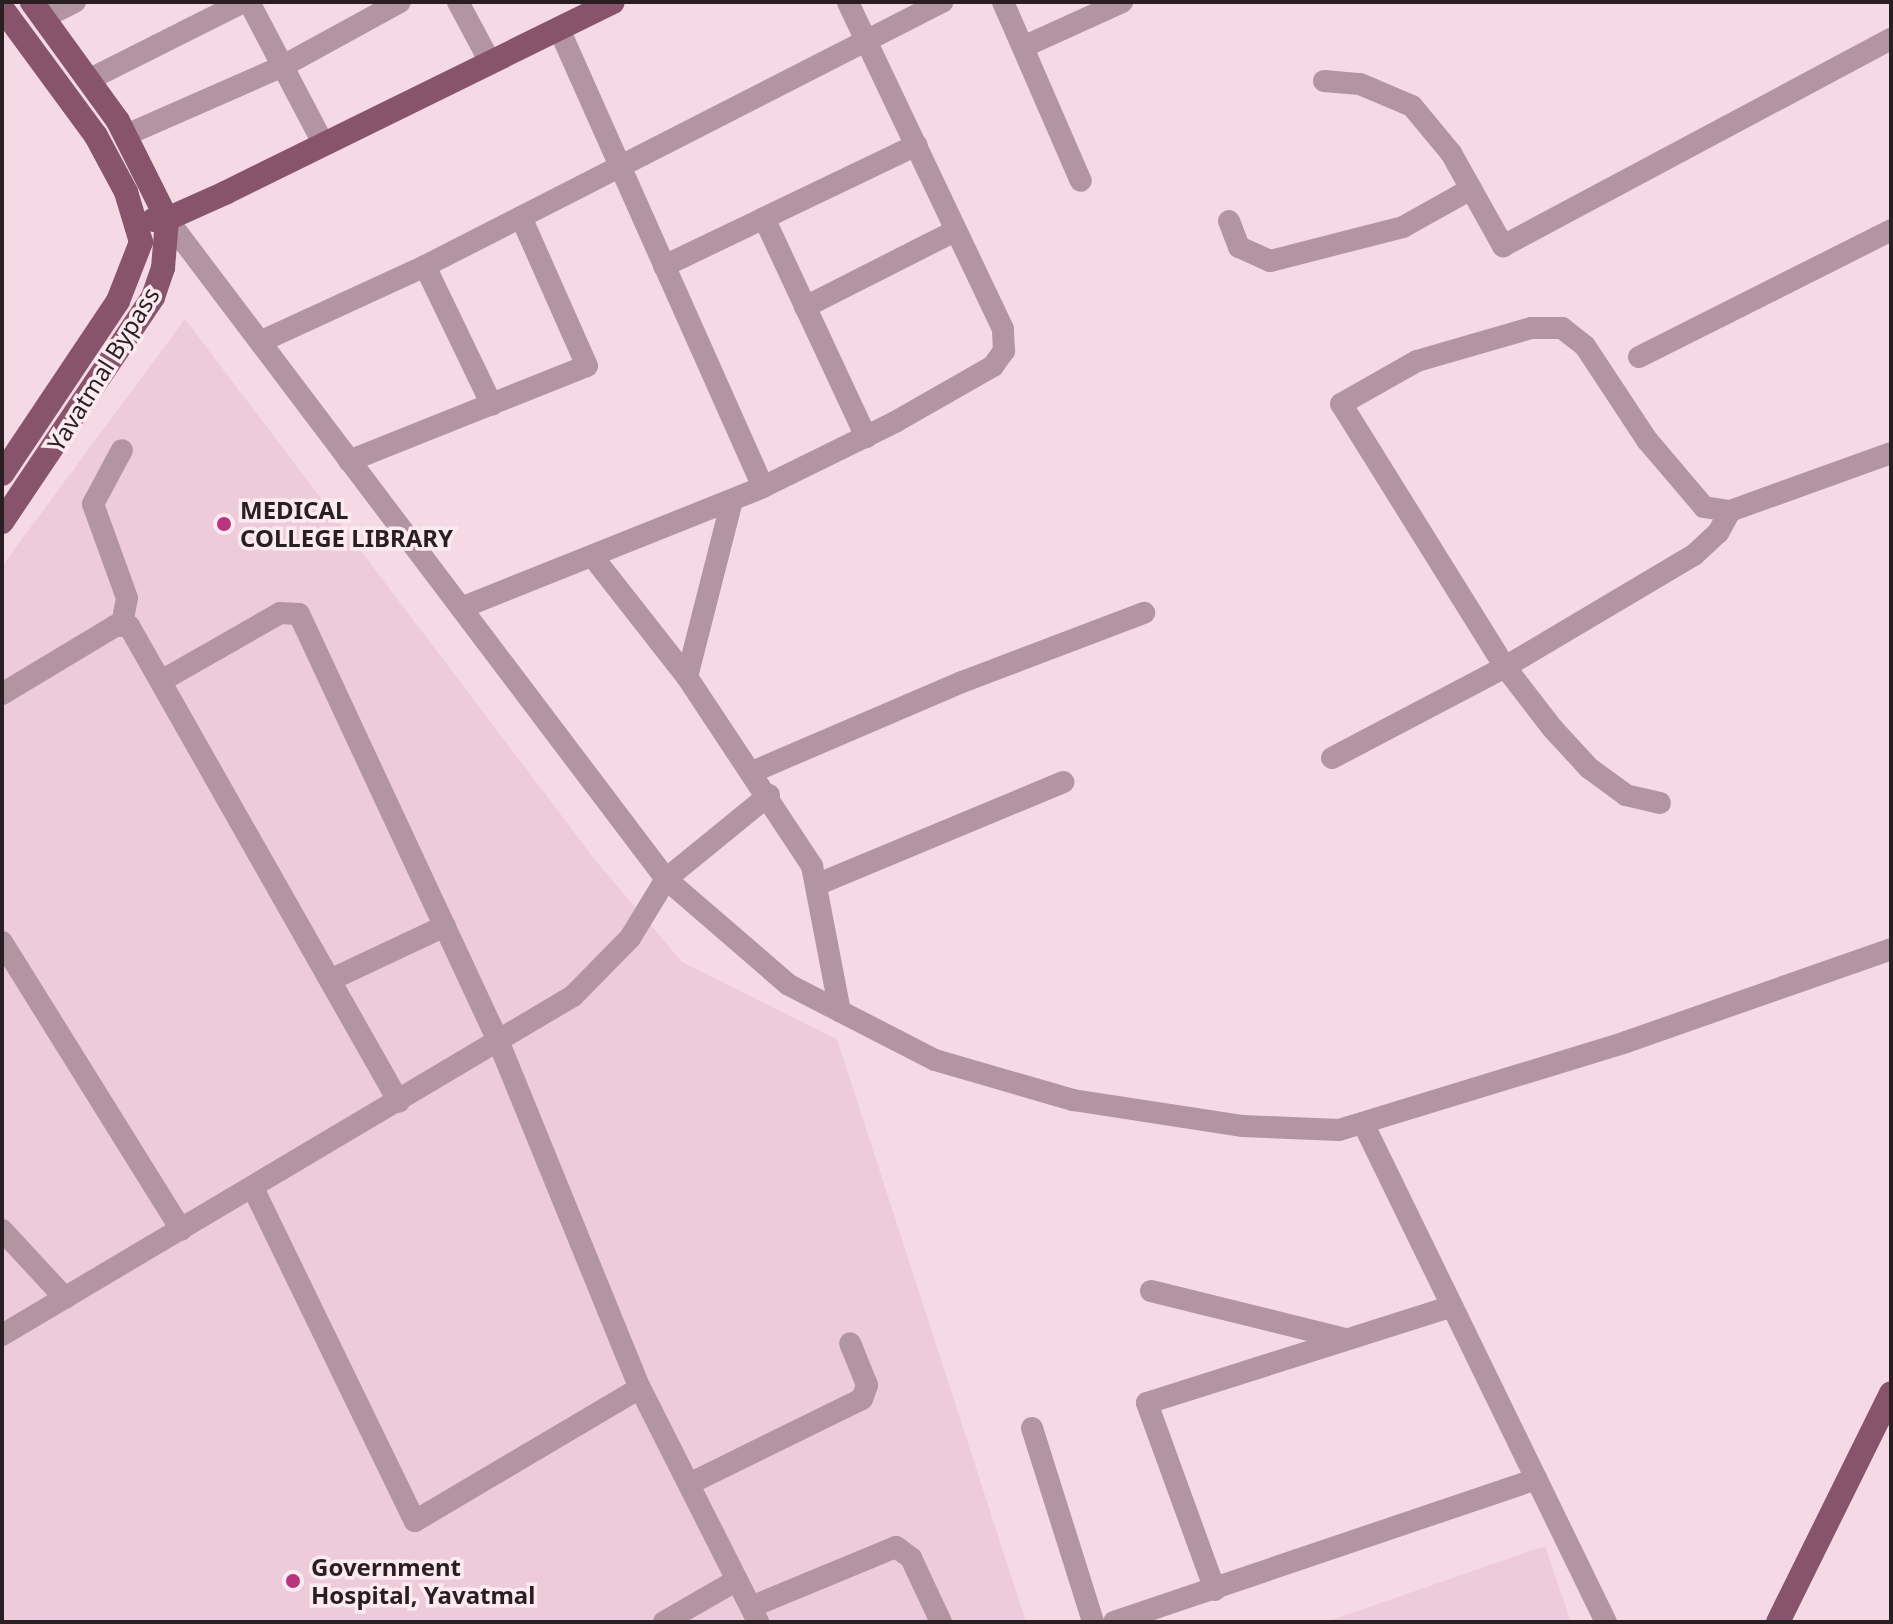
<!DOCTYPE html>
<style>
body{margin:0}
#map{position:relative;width:1893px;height:1624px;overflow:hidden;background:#f5dae5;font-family:"Noto Sans",sans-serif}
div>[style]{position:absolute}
.built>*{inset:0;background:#eecbda}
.minor>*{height:22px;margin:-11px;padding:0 11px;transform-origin:11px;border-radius:11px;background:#b395a2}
.major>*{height:24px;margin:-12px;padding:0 12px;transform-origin:12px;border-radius:12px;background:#88546c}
.dots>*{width:22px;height:22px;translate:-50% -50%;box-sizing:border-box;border:4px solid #fbebf1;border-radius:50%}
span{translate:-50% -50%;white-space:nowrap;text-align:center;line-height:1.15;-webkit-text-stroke:7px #fbebf1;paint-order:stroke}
.street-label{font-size:24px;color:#291f23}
.poi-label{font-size:24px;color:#291f23;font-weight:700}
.left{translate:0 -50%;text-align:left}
.frame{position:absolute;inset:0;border:4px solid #291f23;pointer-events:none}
</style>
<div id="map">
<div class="built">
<div style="clip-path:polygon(185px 319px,596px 861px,682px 962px,837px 1039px,1026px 1622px,2px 1622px,2px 566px)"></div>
<div style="clip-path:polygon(1545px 1546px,1571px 1622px,1326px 1622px)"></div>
</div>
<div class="minor">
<div style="left:249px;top:2px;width:161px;rotate:62.3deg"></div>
<div style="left:458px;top:2px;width:68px;rotate:61.9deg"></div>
<div style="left:1003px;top:2px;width:195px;rotate:66.5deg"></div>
<div style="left:43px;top:18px;width:36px;rotate:-27deg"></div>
<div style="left:559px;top:29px;width:501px;rotate:65.99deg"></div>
<div style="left:1023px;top:47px;width:109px;rotate:-24.4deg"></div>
<div style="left:88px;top:80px;width:174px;rotate:-26.7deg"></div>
<div style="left:1324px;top:81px;width:36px;rotate:5deg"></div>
<div style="left:1360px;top:84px;width:56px;rotate:22.9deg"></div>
<div style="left:1412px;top:106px;width:61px;rotate:50.3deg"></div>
<div style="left:1451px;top:153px;width:107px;rotate:60.8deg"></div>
<div style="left:1503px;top:246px;width:440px;rotate:-28.1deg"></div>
<div style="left:126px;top:135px;width:171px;rotate:-23.7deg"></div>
<div style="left:283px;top:66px;width:133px;rotate:-28.7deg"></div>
<div style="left:764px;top:218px;width:242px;rotate:65deg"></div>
<div style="left:167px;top:219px;width:827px;rotate:52.91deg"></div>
<div style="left:666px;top:879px;width:162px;rotate:40.8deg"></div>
<div style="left:789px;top:985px;width:164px;rotate:27.2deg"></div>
<div style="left:935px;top:1060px;width:144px;rotate:16.2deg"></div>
<div style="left:1073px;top:1100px;width:172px;rotate:8.7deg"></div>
<div style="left:1243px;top:1126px;width:96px;rotate:2.4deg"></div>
<div style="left:1339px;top:1130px;width:300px;rotate:-17deg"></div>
<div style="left:1626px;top:1042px;width:281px;rotate:-19.3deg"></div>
<div style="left:1229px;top:221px;width:28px;rotate:69deg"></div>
<div style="left:1239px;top:247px;width:34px;rotate:24deg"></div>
<div style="left:1270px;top:261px;width:137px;rotate:-14.3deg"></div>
<div style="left:1403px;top:227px;width:78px;rotate:-29.2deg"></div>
<div style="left:425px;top:266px;width:154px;rotate:64.3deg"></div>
<div style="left:664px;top:266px;width:280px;rotate:-25.6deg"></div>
<div style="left:805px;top:307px;width:168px;rotate:-26.9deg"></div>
<div style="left:262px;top:341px;width:179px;rotate:-24.7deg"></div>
<div style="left:425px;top:266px;width:581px;rotate:-27.05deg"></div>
<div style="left:1639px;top:357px;width:282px;rotate:-26.7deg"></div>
<div style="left:349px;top:461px;width:256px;rotate:-21.8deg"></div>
<div style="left:587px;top:366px;width:163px;rotate:-113.9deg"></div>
<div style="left:593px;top:557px;width:152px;rotate:51.9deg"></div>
<div style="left:687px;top:677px;width:227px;rotate:56.5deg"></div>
<div style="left:812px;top:866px;width:148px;rotate:79.1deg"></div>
<div style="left:461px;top:608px;width:325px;rotate:-21.8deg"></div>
<div style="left:763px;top:487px;width:147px;rotate:-26.2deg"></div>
<div style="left:895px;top:422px;width:113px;rotate:-29.7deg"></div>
<div style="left:993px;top:366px;width:19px;rotate:-54deg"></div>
<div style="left:1004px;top:351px;width:22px;rotate:-93deg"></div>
<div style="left:1003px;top:329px;width:362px;rotate:-115.4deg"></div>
<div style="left:122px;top:624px;width:26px;rotate:-79deg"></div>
<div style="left:127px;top:598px;width:100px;rotate:-109.9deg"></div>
<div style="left:93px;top:504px;width:61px;rotate:-61.8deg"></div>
<div style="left:687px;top:677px;width:182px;rotate:-75.7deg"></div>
<div style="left:161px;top:681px;width:137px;rotate:-29.7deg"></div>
<div style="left:280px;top:613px;width:19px;rotate:3deg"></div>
<div style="left:299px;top:614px;width:473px;rotate:65deg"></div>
<div style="left:499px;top:1043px;width:373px;rotate:67.8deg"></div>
<div style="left:640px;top:1388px;width:262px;rotate:63.2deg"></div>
<div style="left:2px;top:694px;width:132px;rotate:-31deg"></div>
<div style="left:115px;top:626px;width:14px"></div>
<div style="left:129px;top:626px;width:547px;rotate:60.44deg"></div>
<div style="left:1332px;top:758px;width:195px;rotate:-27.7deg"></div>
<div style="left:1505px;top:667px;width:220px;rotate:-30.7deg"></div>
<div style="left:1694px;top:555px;width:33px;rotate:-43deg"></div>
<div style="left:1718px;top:533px;width:25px;rotate:-61deg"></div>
<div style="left:752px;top:772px;width:228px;rotate:-23.2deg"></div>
<div style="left:962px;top:682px;width:195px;rotate:-20.8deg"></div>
<div style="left:1660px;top:803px;width:35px;rotate:-167deg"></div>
<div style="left:1626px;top:795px;width:46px;rotate:-143.9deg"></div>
<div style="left:1589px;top:768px;width:53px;rotate:-132.7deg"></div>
<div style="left:1553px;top:729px;width:78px;rotate:-127.7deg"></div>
<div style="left:1505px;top:667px;width:310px;rotate:-121.9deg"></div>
<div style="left:1341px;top:404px;width:87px;rotate:-29.5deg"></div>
<div style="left:1417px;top:361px;width:119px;rotate:-16.1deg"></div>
<div style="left:1531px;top:328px;width:31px"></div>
<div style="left:1562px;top:328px;width:29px;rotate:38deg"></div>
<div style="left:1585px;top:346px;width:113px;rotate:56.6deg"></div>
<div style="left:1647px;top:440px;width:88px;rotate:49.6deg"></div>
<div style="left:1704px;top:507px;width:26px;rotate:9deg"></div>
<div style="left:1730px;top:511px;width:171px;rotate:-19.8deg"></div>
<div style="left:816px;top:885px;width:268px;rotate:-22.6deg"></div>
<div style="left:2px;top:942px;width:339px;rotate:58.1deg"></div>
<div style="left:330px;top:980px;width:127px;rotate:-25.2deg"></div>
<div style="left:1363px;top:1123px;width:555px;rotate:64.04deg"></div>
<div style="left:253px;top:1188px;width:370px;rotate:64.1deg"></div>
<div style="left:415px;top:1521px;width:261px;rotate:-30.6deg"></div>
<div style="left:2px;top:1230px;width:93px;rotate:47.2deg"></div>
<div style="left:1151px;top:1291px;width:200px;rotate:13.9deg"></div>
<div style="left:2px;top:1335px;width:664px;rotate:-30.7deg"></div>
<div style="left:573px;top:996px;width:81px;rotate:-45.5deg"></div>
<div style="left:630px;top:938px;width:69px;rotate:-58.6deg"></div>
<div style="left:666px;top:879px;width:133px;rotate:-39.2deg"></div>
<div style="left:1032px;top:1428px;width:203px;rotate:72.5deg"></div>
<div style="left:689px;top:1484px;width:193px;rotate:-26.2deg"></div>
<div style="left:862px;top:1399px;width:15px;rotate:-70deg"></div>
<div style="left:867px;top:1385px;width:45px;rotate:-112deg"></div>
<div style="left:1215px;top:1590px;width:199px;rotate:-110deg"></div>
<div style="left:1147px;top:1403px;width:320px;rotate:-17.6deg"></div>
<div style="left:751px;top:1607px;width:157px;rotate:-22.5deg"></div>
<div style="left:896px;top:1547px;width:19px;rotate:36deg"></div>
<div style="left:911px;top:1558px;width:71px;rotate:64.9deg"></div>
<div style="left:664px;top:1622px;width:84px;rotate:-29.9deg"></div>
<div style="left:1114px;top:1622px;width:446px;rotate:-18.7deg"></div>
</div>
<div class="major">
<div style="left:2px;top:8px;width:159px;rotate:53.7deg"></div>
<div style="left:96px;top:136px;width:64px;rotate:61.8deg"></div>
<div style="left:126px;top:192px;width:52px;rotate:73.3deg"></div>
<div style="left:141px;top:242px;width:63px;rotate:111.3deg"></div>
<div style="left:118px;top:301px;width:208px;rotate:123.8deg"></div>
<div style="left:153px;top:220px;width:14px;rotate:-4deg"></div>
<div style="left:167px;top:219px;width:64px;rotate:-24.1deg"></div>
<div style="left:225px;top:193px;width:432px;rotate:-26.2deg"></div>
<div style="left:2px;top:522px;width:271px;rotate:-56.1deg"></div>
<div style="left:153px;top:297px;width:31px;rotate:-71deg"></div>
<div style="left:163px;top:268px;width:49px;rotate:-85.3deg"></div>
<div style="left:167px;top:219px;width:110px;rotate:-116.6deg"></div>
<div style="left:118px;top:121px;width:147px;rotate:-125.9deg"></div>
<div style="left:1778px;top:1622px;width:255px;rotate:-63.7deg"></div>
</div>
<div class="dots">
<div style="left:224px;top:524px;background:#b8357d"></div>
<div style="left:293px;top:1581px;background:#b8357d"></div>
</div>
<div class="street-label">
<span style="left:103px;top:369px;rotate:-58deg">Yavatmal Bypass</span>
</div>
<div class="poi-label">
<span class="left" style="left:240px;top:524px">MEDICAL<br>COLLEGE LIBRARY</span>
<span class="left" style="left:311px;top:1581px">Government<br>Hospital, Yavatmal</span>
</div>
<div class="frame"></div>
</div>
